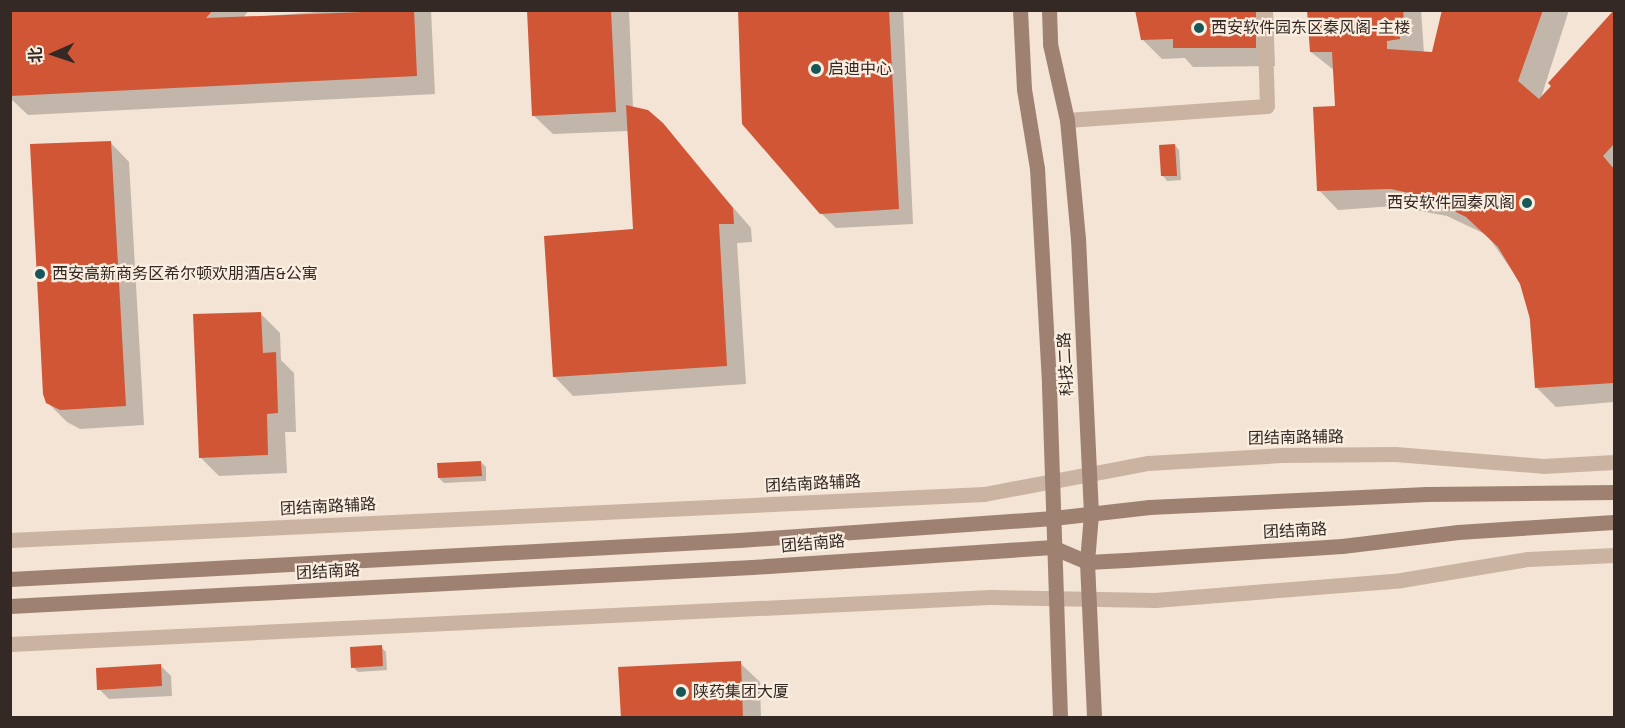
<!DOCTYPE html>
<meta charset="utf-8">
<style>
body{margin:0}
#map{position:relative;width:1625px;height:728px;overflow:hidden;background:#f3e4d5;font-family:"Space Grotesk","Noto Sans SC",sans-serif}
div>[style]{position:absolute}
.shadow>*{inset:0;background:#0003}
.building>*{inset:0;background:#d05636}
.minor>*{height:15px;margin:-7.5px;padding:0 7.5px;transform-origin:7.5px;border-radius:7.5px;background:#cbb3a1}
.secondary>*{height:15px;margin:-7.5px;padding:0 7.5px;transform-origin:7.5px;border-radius:7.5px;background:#9f8172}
.dots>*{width:16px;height:16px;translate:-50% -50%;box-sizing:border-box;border:3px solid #faeee1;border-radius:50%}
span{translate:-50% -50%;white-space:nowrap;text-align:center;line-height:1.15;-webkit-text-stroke:4.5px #faeee1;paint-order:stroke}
.poi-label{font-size:16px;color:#342924}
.left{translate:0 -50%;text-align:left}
.right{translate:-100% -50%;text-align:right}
.street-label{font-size:16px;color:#342924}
.frame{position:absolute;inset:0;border:12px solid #342924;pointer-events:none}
.north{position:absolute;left:24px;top:24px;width:60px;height:60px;-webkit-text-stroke:4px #faeee1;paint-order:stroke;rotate:267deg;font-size:16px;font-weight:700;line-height:24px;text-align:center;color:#342924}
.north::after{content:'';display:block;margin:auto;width:21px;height:27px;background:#342924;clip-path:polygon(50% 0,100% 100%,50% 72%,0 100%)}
</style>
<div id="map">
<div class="shadow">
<div style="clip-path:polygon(10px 10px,249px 10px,243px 18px,342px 10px,431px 10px,435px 94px,28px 115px,10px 98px)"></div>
<div style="clip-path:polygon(528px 10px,629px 10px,633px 108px,667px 131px,751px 228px,752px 242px,737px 243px,746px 384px,573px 396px,554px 376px,634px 231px,629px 131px,553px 134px,533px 115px)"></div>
<div style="clip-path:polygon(740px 10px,903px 10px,913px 224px,836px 228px,821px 213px)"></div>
<div style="clip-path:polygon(1137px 10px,1273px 10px,1275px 66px,1193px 67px,1185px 58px,1162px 59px,1143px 40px)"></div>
<div style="clip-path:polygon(1309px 10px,1421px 10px,1424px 53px,1433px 53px,1443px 10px,1569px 10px,1540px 101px,1553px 86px,1550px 83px,1614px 11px,1614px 402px,1556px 407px,1536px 387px,1528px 303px,1521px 283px,1487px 235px,1447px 216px,1394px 206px,1338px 210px,1319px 190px,1337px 107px,1335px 71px,1311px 52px)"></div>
<div style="clip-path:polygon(110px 142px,129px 162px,144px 425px,80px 429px,67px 422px,47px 402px)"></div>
<div style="clip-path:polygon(1175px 145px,1179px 150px,1181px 180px,1167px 181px,1163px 176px)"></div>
<div style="clip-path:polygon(260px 313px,280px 333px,281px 360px,294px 373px,296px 432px,285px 432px,287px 473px,219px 476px,200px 457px)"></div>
<div style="clip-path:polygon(481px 462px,486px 467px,486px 481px,444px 483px,439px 478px)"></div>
<div style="clip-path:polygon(381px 647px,386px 652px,387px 670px,358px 672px,353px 667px)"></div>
<div style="clip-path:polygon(740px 663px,760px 682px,761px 718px,622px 718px)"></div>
<div style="clip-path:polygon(161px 666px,171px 676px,172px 696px,109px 699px,99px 689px)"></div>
</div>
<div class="building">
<div style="clip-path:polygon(10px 10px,213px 10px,206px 18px,414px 10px,417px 76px,10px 96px)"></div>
<div style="clip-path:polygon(527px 10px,611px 10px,616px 112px,532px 116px)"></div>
<div style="clip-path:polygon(738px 10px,889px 10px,899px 209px,820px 214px,742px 124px)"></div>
<div style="clip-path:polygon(1135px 10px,1256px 10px,1256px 48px,1173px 48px,1173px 39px,1141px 40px)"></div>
<div style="clip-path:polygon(1307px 10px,1403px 10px,1405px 33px,1400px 33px,1400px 39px,1387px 41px,1387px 49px,1432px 52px,1442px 10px,1543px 10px,1518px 81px,1539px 99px,1551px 86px,1548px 83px,1614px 10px,1614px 144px,1603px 156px,1614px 169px,1614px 383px,1535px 388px,1530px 319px,1520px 284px,1498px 247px,1466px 217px,1426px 197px,1391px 189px,1317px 191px,1313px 107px,1335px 106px,1332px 52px,1310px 52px)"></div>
<div style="clip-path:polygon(626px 105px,648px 110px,663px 123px,733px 208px,734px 224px,719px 224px,727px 366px,553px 377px,544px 236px,633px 229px)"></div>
<div style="clip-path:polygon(111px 141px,126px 406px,60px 410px,46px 403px,43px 394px,30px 144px)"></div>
<div style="clip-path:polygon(1175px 144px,1177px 176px,1161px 176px,1159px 145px)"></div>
<div style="clip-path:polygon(261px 312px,263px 353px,276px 352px,278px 413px,267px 414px,268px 455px,199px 458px,193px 314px)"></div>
<div style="clip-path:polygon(481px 461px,482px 476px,438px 478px,437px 463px)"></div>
<div style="clip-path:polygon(382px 645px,383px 666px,351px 668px,350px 647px)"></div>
<div style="clip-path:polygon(741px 661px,743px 718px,621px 718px,618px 667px)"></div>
<div style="clip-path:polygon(161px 664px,162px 686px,97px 690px,96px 668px)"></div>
</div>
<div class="minor">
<div style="left:1067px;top:120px;width:200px;rotate:-4deg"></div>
<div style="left:1267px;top:106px;width:96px;rotate:-91.8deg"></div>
<div style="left:10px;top:540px;width:975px;rotate:-2.7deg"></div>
<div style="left:984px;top:494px;width:167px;rotate:-10.7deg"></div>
<div style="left:1148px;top:463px;width:133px;rotate:-3.4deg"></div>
<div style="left:1281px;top:455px;width:114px;rotate:-0.5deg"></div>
<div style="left:1395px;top:454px;width:148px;rotate:4.6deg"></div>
<div style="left:1543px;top:466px;width:71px;rotate:-3.2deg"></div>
<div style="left:10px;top:644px;width:981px;rotate:-2.75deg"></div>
<div style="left:990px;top:597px;width:165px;rotate:1deg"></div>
<div style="left:1155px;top:600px;width:247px;rotate:-4.6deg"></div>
<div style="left:1401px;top:580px;width:129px;rotate:-9.4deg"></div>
<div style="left:1528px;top:559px;width:86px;rotate:-2.7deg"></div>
</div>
<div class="secondary">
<div style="left:1020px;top:10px;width:79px;rotate:87.1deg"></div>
<div style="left:1024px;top:89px;width:80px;rotate:80.7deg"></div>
<div style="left:1037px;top:168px;width:218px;rotate:86.8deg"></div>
<div style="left:1049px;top:386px;width:332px;rotate:88.1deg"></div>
<div style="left:1049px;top:10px;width:34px;rotate:88deg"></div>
<div style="left:1050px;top:44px;width:78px;rotate:77.4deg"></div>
<div style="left:1067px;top:120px;width:119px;rotate:84.7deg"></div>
<div style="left:1078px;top:238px;width:276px;rotate:87.3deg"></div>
<div style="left:1091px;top:514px;width:48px;rotate:94.8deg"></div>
<div style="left:1087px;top:562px;width:156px;rotate:87.4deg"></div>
<div style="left:10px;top:579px;width:730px;rotate:-3.06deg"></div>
<div style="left:739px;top:540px;width:315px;rotate:-4deg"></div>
<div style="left:1053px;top:518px;width:97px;rotate:-6.5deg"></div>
<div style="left:1149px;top:507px;width:278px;rotate:-2.7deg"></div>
<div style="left:1427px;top:494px;width:187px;rotate:-0.6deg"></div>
<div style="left:10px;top:606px;width:743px;rotate:-3.01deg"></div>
<div style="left:752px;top:567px;width:301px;rotate:-3.8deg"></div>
<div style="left:1052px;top:547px;width:38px;rotate:23deg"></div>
<div style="left:1087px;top:562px;width:39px;rotate:-3deg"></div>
<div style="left:1126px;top:560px;width:216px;rotate:-3.7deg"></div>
<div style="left:1342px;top:546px;width:117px;rotate:-6.9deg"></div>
<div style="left:1458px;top:532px;width:156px;rotate:-3.7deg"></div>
</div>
<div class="dots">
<div style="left:1199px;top:28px;background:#175759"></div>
<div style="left:816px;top:69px;background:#175759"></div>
<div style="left:1527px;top:203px;background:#175759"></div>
<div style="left:40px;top:274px;background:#175759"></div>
<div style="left:681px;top:692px;background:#175759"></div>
</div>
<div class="poi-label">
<span class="left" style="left:1211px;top:28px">西安软件园东区秦风阁-主楼</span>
<span class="left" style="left:828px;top:69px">启迪中心</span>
<span class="right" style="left:1515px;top:203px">西安软件园秦风阁</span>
<span class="left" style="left:52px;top:274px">西安高新商务区希尔顿欢朋酒店&amp;公寓</span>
<span class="left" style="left:693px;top:692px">陕药集团大厦</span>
</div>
<div class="street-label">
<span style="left:1066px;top:364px;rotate:-93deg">科技二路</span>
<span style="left:1296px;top:438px;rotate:-1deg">团结南路辅路</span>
<span style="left:813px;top:484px;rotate:-3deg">团结南路辅路</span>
<span style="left:328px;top:507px;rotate:-3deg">团结南路辅路</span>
<span style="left:1295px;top:531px;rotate:-3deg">团结南路</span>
<span style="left:813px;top:544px;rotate:-5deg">团结南路</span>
<span style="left:328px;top:572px;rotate:-3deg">团结南路</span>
</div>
<div class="frame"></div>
<div class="north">北</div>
</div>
